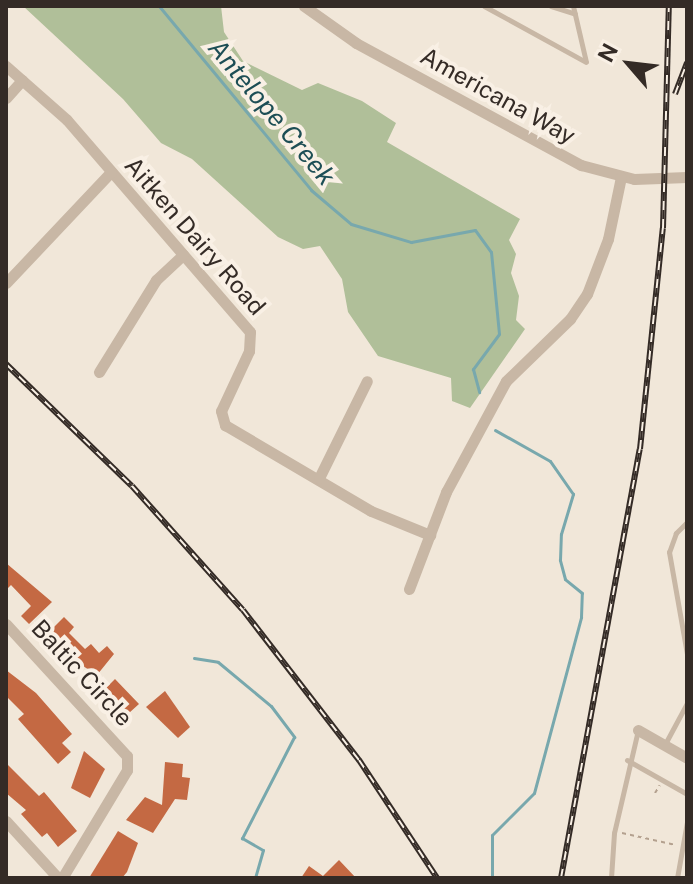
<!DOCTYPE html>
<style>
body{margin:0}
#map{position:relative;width:693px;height:884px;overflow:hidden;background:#f1e7d9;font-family:"Public Sans",sans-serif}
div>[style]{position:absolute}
.green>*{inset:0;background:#b0bf99}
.stream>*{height:3px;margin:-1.5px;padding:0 1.5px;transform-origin:1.5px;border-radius:1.5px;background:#78a8ad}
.building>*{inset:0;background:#c46943}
.path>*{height:2px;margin-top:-1px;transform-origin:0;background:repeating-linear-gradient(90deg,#b4a18f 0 4px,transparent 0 8px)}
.service>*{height:5px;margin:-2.5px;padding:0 2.5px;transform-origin:2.5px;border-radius:2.5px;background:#c8b7a5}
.minor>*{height:11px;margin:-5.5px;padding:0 5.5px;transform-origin:5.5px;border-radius:5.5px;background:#c8b7a5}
.rail>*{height:6px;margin-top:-3px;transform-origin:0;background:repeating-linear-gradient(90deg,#f9f0e5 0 9px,#342b26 0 18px);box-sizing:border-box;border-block:2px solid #342b26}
span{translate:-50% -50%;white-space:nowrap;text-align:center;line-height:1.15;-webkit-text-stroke:8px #f9f0e5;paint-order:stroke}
.street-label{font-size:24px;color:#342b26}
.water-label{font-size:26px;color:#1d4e55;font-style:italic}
.frame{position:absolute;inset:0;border:8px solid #342b26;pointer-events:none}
.north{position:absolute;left:589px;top:24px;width:80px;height:80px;-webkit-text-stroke:6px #f9f0e5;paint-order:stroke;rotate:298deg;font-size:22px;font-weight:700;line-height:32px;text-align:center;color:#342b26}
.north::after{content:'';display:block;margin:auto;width:28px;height:36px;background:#342b26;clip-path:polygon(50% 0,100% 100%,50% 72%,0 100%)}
</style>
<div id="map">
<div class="green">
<div style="clip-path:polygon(23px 6px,221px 6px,224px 32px,243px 61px,302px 90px,318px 83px,362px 101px,396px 123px,387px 142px,520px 219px,509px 240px,516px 254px,511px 273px,519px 296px,516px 320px,525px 329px,470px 408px,452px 401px,451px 378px,378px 356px,348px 312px,342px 279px,320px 246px,303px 249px,278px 237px,192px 159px,161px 143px,123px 99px)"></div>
</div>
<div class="stream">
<div style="left:159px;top:6px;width:239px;rotate:50.4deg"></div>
<div style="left:311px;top:190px;width:52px;rotate:40.4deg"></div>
<div style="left:351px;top:224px;width:63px;rotate:16.7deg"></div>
<div style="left:411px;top:242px;width:65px;rotate:-10.6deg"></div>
<div style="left:475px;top:230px;width:27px;rotate:54deg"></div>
<div style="left:491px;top:252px;width:82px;rotate:84.4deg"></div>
<div style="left:499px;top:334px;width:44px;rotate:126.6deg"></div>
<div style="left:473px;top:369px;width:24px;rotate:75deg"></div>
<div style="left:194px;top:658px;width:24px;rotate:9deg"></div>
<div style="left:218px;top:662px;width:69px;rotate:39.7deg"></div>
<div style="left:271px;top:706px;width:39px;rotate:53deg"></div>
<div style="left:294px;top:737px;width:114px;rotate:117.2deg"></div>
<div style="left:242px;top:838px;width:24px;rotate:30deg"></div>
<div style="left:263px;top:850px;width:29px;rotate:106deg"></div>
<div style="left:492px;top:878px;width:43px;rotate:-90deg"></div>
<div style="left:492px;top:835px;width:59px;rotate:-45deg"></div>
<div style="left:534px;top:793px;width:182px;rotate:-75deg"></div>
<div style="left:581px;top:617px;width:24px;rotate:-88deg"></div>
<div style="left:582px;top:593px;width:22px;rotate:-141deg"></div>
<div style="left:565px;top:579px;width:20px;rotate:-105deg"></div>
<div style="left:560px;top:560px;width:26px;rotate:-88deg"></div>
<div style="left:561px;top:534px;width:42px;rotate:-73.3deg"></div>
<div style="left:573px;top:494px;width:40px;rotate:-124.9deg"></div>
<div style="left:550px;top:461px;width:63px;rotate:-150.6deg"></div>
</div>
<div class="building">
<div style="clip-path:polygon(6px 563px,52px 602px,29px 624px,21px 616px,31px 606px,11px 585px,6px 590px)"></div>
<div style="clip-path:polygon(64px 617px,74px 627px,69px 633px,85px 649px,91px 644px,99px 653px,107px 646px,114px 654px,97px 675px,83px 666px,75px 674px,67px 665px,72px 661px,42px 639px)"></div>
<div style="clip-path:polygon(6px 670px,36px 693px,72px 734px,62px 743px,71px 752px,58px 764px,18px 719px,24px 714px,6px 696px)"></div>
<div style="clip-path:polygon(115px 679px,139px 704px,119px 722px,111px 714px,118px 708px,103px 691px)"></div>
<div style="clip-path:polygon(165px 691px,190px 727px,178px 738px,146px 707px)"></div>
<div style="clip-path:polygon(84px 751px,105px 769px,90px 798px,71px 788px)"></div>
<div style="clip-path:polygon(165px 762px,183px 764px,182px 777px,190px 778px,187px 800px,175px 799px,153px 833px,126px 820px,145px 797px,162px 805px)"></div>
<div style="clip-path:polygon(6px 763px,39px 796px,44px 792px,77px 831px,58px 847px,47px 833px,42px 837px,21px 814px,26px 810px,6px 793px)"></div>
<div style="clip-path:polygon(118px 831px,138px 843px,127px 872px,122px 878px,89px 878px)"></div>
<div style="clip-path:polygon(339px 860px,356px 878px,301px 878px,309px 866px,323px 876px)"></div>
</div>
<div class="path">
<div style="left:655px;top:793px;width:9px;rotate:-58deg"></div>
<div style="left:622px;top:833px;width:55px;rotate:12.5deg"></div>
</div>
<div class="service">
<div style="left:484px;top:6px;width:116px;rotate:28.8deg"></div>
<div style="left:551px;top:6px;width:25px;rotate:18deg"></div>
<div style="left:573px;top:6px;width:57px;rotate:76.9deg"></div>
<div style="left:687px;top:522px;width:16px;rotate:135deg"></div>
<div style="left:676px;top:533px;width:20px;rotate:110deg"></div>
<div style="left:669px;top:552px;width:104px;rotate:80deg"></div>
<div style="left:665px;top:744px;width:47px;rotate:-61.8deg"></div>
<div style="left:627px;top:760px;width:69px;rotate:29.5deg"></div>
<div style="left:611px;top:878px;width:45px;rotate:-86.2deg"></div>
<div style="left:614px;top:833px;width:106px;rotate:-76.9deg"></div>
<div style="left:677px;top:878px;width:57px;rotate:-79.9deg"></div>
</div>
<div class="minor">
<div style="left:304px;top:6px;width:64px;rotate:35.4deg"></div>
<div style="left:356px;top:43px;width:256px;rotate:28.5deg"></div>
<div style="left:581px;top:165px;width:55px;rotate:14.8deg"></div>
<div style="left:634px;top:179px;width:53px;rotate:-2.2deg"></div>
<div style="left:6px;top:66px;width:81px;rotate:41.5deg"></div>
<div style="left:67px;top:120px;width:280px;rotate:49.2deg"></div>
<div style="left:250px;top:332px;width:19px;rotate:93deg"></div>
<div style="left:249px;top:351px;width:66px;rotate:115deg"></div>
<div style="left:221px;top:411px;width:15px;rotate:74deg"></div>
<div style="left:225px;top:425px;width:169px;rotate:30.5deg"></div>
<div style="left:371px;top:511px;width:64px;rotate:22.1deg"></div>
<div style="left:6px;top:98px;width:24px;rotate:-48deg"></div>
<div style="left:6px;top:283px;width:153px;rotate:-46.6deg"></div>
<div style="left:99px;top:372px;width:108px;rotate:-58.2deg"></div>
<div style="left:156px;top:280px;width:37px;rotate:-43deg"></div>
<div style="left:319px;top:478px;width:108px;rotate:-63.7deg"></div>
<div style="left:409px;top:589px;width:104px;rotate:-69.1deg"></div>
<div style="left:446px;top:492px;width:126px;rotate:-61.6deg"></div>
<div style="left:506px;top:381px;width:89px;rotate:-44.1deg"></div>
<div style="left:570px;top:319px;width:30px;rotate:-56deg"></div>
<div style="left:587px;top:294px;width:59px;rotate:-69.1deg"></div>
<div style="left:608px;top:239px;width:63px;rotate:-78.2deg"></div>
<div style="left:6px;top:624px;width:179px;rotate:47.5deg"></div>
<div style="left:127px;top:756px;width:14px;rotate:90deg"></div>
<div style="left:127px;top:770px;width:126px;rotate:121deg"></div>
<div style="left:638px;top:730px;width:56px;rotate:29.7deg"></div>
<div style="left:6px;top:821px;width:77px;rotate:47.6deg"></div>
</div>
<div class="rail">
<div style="left:675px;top:94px;width:34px;rotate:-69deg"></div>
<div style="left:6px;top:364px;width:175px;rotate:44.1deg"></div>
<div style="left:132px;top:486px;width:166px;rotate:48.2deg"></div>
<div style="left:243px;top:610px;width:190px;rotate:52.3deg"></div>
<div style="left:359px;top:760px;width:141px;rotate:56.5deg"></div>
<div style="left:561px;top:878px;width:436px;rotate:-79.6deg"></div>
<div style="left:640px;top:449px;width:222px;rotate:-84.1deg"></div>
<div style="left:663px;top:228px;width:222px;rotate:-88.5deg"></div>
</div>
<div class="street-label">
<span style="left:498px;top:96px;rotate:29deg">Americana Way</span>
<span style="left:195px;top:236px;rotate:49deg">Aitken Dairy Road</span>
<span style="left:82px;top:673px;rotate:47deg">Baltic Circle</span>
</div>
<div class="water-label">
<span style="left:272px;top:112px;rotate:50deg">Antelope Creek</span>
</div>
<div class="frame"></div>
<div class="north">N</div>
</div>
